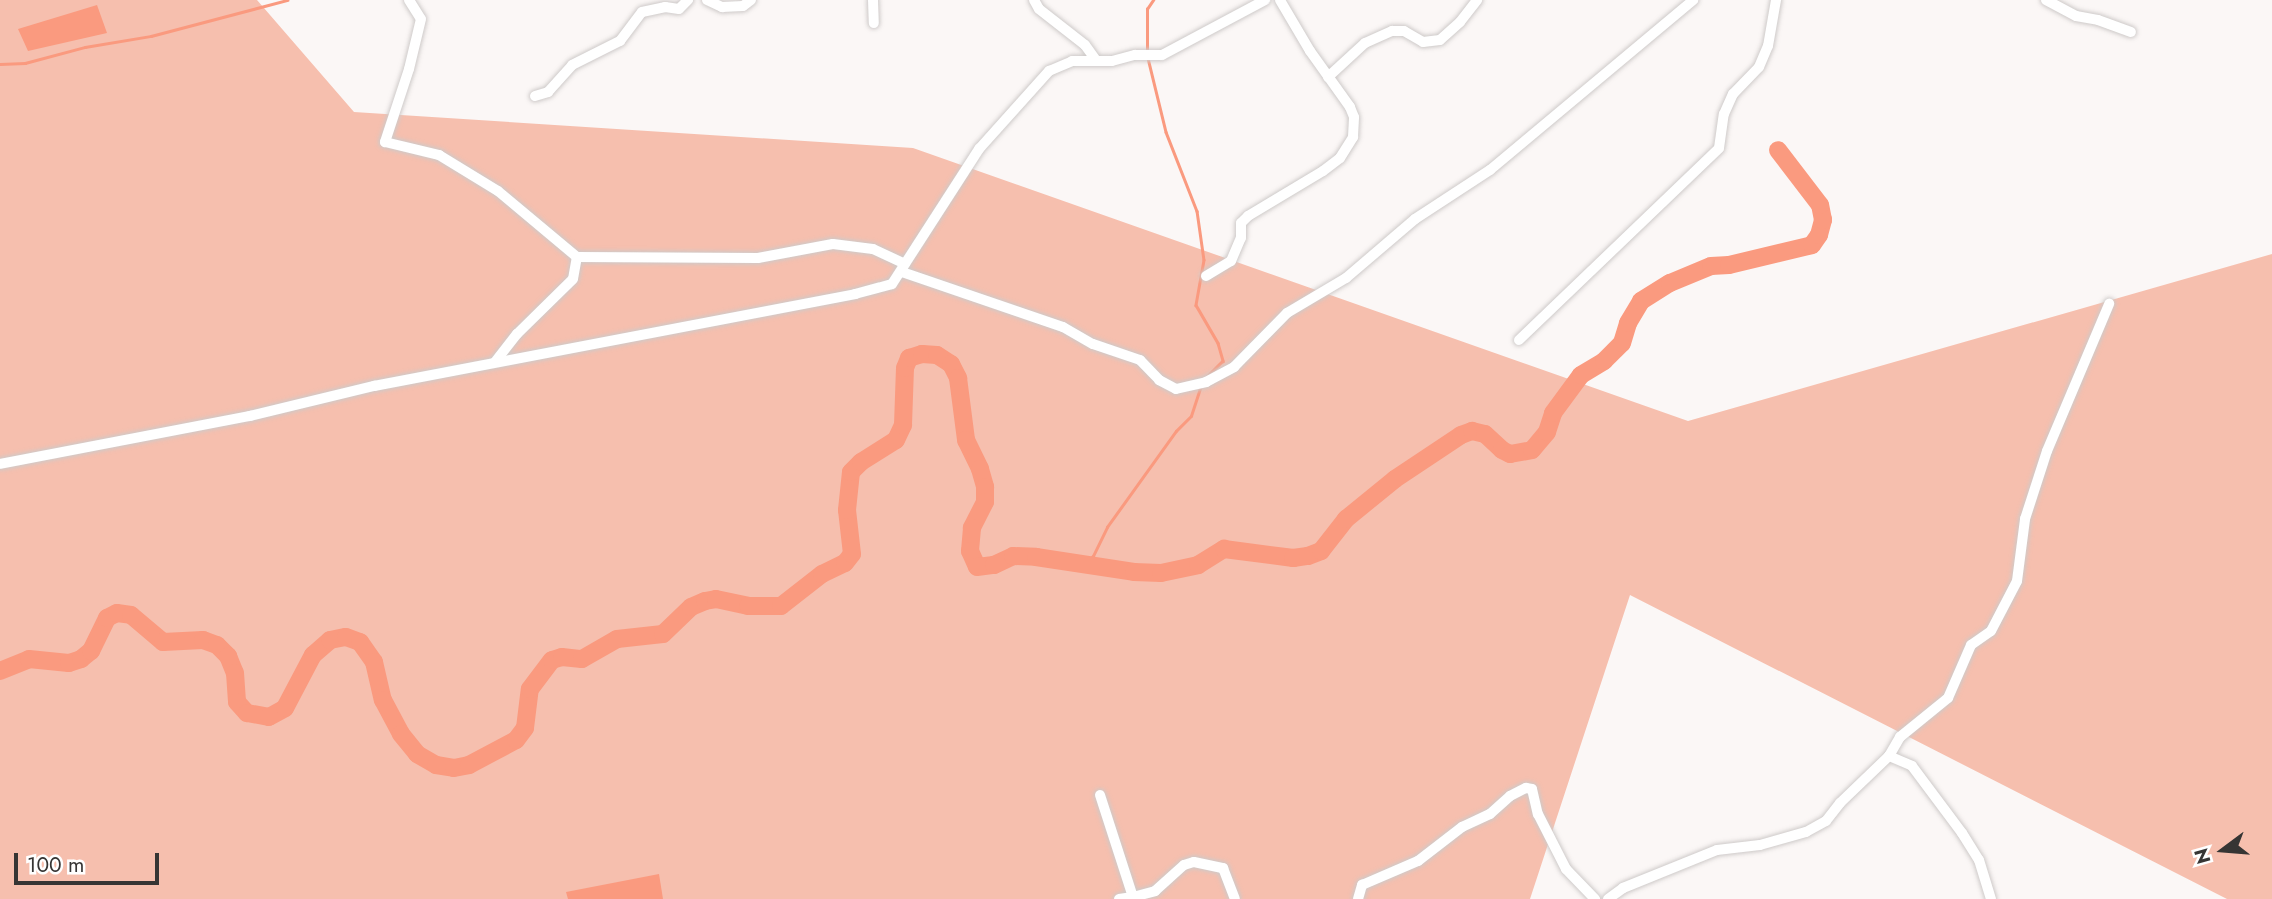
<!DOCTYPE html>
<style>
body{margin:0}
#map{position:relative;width:2272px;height:899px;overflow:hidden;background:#fbf7f6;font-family:Jost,sans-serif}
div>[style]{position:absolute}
.green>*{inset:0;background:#f6bfae}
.water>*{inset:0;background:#fa9a7f}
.stream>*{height:2.5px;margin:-1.25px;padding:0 1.25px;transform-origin:1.25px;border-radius:1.25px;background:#fa9a7f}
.river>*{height:18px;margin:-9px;padding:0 9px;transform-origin:9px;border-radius:9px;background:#fa9a7f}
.roads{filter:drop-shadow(0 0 2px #cecac9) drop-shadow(0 0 2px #cecac9)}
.street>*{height:10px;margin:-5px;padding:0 5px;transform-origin:5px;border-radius:5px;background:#fff}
span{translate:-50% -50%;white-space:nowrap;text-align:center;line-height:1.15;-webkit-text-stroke:5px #fff;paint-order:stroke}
.north{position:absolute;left:2188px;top:815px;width:70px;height:70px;-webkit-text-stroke:5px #fff;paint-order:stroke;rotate:254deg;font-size:19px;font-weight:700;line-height:28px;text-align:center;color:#363534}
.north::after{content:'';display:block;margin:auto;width:24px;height:32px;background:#363534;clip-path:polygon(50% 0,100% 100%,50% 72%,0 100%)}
.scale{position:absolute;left:14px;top:853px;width:145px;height:32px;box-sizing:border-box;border:4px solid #363534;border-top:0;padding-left:9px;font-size:21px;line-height:24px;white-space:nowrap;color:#363534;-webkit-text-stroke:5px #fff;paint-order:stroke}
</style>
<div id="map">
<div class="green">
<div style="clip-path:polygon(0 0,257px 0,354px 112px,913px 148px,1688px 421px,2272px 254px,2272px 899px,2227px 899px,1630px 595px,1530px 899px,0 899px)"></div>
</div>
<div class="water">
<div style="clip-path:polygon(97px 5px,107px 33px,28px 51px,18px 29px)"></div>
<div style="clip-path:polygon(659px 874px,663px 899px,568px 899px,566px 892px)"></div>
</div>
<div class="stream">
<div style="left:1147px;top:51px;width:42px;rotate:-90deg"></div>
<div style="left:1147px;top:9px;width:11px;rotate:-56deg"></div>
<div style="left:1148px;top:58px;width:76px;rotate:76.3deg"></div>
<div style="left:1166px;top:132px;width:85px;rotate:68.6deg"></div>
<div style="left:1197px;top:211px;width:49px;rotate:81.9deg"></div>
<div style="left:1204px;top:260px;width:46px;rotate:100.1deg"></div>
<div style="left:1196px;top:305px;width:44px;rotate:59.9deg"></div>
<div style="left:1218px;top:343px;width:19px;rotate:74deg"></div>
<div style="left:1223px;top:361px;width:24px;rotate:135deg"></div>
<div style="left:0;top:64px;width:25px;rotate:-2deg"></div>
<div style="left:25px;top:63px;width:62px;rotate:-14.9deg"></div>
<div style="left:85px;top:47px;width:67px;rotate:-9.5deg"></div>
<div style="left:151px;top:36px;width:141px;rotate:-14.8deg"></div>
<div style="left:1084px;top:564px;width:12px;rotate:-42deg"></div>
<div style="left:1093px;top:556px;width:32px;rotate:-64deg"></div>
<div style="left:1107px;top:527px;width:118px;rotate:-54.3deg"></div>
<div style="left:1176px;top:431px;width:21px;rotate:-45deg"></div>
<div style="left:1191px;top:416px;width:32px;rotate:-72deg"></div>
</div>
<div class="river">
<div style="left:0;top:671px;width:31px;rotate:-22deg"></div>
<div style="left:29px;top:659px;width:40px;rotate:5.7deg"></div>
<div style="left:69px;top:663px;width:13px;rotate:-18deg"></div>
<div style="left:81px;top:659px;width:13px;rotate:-39deg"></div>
<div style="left:91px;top:651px;width:37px;rotate:-64deg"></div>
<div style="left:107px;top:618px;width:11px;rotate:-27deg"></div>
<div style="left:117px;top:613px;width:14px;rotate:8deg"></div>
<div style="left:131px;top:615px;width:42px;rotate:40.2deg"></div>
<div style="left:163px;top:642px;width:40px;rotate:-2.9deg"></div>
<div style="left:203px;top:640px;width:15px;rotate:20deg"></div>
<div style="left:217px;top:645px;width:16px;rotate:45deg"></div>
<div style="left:228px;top:656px;width:18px;rotate:68deg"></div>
<div style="left:235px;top:673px;width:29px;rotate:86deg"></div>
<div style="left:237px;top:702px;width:15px;rotate:48deg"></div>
<div style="left:247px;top:713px;width:22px;rotate:10deg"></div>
<div style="left:269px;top:717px;width:18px;rotate:-29deg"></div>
<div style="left:285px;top:708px;width:60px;rotate:-62.2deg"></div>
<div style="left:313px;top:655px;width:23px;rotate:-41deg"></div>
<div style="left:330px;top:640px;width:16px;rotate:-11deg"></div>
<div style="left:346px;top:637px;width:15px;rotate:20deg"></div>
<div style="left:360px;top:642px;width:24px;rotate:55deg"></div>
<div style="left:374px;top:662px;width:39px;rotate:77deg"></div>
<div style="left:383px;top:700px;width:38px;rotate:62deg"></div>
<div style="left:401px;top:734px;width:26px;rotate:51deg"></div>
<div style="left:417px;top:754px;width:22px;rotate:30deg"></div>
<div style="left:436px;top:765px;width:18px;rotate:9deg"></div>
<div style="left:454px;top:768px;width:15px;rotate:-11deg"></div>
<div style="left:469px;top:765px;width:53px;rotate:-28deg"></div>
<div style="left:516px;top:740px;width:15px;rotate:-53deg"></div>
<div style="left:525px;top:728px;width:39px;rotate:-83deg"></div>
<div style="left:530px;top:689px;width:36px;rotate:-53deg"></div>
<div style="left:552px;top:660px;width:10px;rotate:-17deg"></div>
<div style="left:562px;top:657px;width:20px;rotate:6deg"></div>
<div style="left:582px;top:659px;width:40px;rotate:-29.7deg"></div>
<div style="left:617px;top:639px;width:46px;rotate:-6.2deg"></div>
<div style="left:663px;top:634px;width:39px;rotate:-44deg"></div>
<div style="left:691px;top:607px;width:15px;rotate:-23deg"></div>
<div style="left:705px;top:601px;width:11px;rotate:-10deg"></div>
<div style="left:716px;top:599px;width:33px;rotate:12deg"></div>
<div style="left:748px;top:606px;width:33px"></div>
<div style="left:781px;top:606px;width:52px;rotate:-38deg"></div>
<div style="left:822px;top:574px;width:25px;rotate:-26deg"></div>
<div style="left:845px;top:563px;width:11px;rotate:-52deg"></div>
<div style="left:852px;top:554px;width:44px;rotate:-96.5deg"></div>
<div style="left:847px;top:510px;width:38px;rotate:-84deg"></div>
<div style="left:851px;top:472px;width:14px;rotate:-45deg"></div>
<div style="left:861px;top:462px;width:41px;rotate:-32.2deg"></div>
<div style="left:896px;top:440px;width:17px;rotate:-65deg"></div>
<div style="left:903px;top:425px;width:57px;rotate:-88deg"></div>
<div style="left:905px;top:368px;width:11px;rotate:-68deg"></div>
<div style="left:909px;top:358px;width:14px;rotate:-17deg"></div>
<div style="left:922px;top:354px;width:15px;rotate:4deg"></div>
<div style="left:937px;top:355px;width:17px;rotate:33deg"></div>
<div style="left:951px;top:364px;width:16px;rotate:63deg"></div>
<div style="left:958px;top:378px;width:63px;rotate:82.6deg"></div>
<div style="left:966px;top:440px;width:32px;rotate:64deg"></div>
<div style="left:980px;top:469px;width:19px;rotate:74deg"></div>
<div style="left:985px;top:487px;width:15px;rotate:90deg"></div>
<div style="left:985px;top:502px;width:29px;rotate:117deg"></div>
<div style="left:972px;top:528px;width:23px;rotate:95deg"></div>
<div style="left:970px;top:551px;width:17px;rotate:66deg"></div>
<div style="left:977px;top:567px;width:17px;rotate:-7deg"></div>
<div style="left:994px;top:565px;width:21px;rotate:-25deg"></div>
<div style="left:1013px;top:556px;width:23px;rotate:2deg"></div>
<div style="left:1036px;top:557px;width:99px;rotate:8.7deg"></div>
<div style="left:1134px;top:572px;width:27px;rotate:2deg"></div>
<div style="left:1161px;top:573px;width:38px;rotate:-12deg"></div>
<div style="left:1198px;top:565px;width:31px;rotate:-32deg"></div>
<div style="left:1224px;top:549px;width:70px;rotate:7.4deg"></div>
<div style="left:1293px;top:558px;width:15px;rotate:-8deg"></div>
<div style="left:1308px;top:556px;width:14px;rotate:-21deg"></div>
<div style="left:1321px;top:551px;width:41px;rotate:-52deg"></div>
<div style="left:1346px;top:519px;width:63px;rotate:-39.2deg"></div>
<div style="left:1395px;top:479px;width:79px;rotate:-33.7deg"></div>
<div style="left:1461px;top:435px;width:12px;rotate:-20deg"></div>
<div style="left:1472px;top:431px;width:13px;rotate:13deg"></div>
<div style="left:1485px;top:434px;width:23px;rotate:43deg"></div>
<div style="left:1502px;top:450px;width:9px;rotate:27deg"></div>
<div style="left:1510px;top:454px;width:22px;rotate:-10deg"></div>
<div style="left:1532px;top:450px;width:23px;rotate:-50deg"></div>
<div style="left:1547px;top:432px;width:20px;rotate:-72deg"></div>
<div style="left:1553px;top:413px;width:47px;rotate:-53.6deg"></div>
<div style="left:1581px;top:375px;width:27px;rotate:-31deg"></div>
<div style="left:1604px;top:361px;width:25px;rotate:-45deg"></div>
<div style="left:1622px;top:343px;width:21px;rotate:-73deg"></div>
<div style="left:1628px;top:323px;width:26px;rotate:-59deg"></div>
<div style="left:1641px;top:301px;width:34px;rotate:-32deg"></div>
<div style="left:1670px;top:283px;width:44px;rotate:-22.5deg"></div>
<div style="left:1711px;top:266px;width:18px;rotate:-3deg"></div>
<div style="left:1729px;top:265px;width:85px;rotate:-13.5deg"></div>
<div style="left:1812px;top:245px;width:12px;rotate:-55deg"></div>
<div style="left:1819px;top:235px;width:16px;rotate:-75deg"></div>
<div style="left:1823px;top:220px;width:15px;rotate:-101deg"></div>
<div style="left:1820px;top:205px;width:69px;rotate:-127.4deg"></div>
</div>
<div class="roads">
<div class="street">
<div style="left:409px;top:0;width:22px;rotate:58deg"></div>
<div style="left:421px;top:19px;width:51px;rotate:103.5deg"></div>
<div style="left:409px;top:69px;width:77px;rotate:108.2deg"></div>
<div style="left:385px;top:142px;width:56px;rotate:13.5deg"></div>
<div style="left:439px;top:155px;width:69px;rotate:31.4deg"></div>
<div style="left:498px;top:191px;width:103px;rotate:39.9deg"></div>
<div style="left:707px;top:0;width:17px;rotate:25deg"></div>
<div style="left:722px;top:7px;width:21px;rotate:-3deg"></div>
<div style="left:743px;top:6px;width:10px;rotate:-37deg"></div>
<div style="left:873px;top:0;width:23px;rotate:88deg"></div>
<div style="left:1034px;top:0;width:10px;rotate:61deg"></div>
<div style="left:1039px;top:9px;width:58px;rotate:38deg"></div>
<div style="left:1085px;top:45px;width:19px;rotate:54deg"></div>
<div style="left:2046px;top:0;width:34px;rotate:28deg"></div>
<div style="left:2076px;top:16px;width:22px;rotate:10deg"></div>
<div style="left:2098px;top:20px;width:35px;rotate:20deg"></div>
<div style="left:1328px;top:77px;width:50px;rotate:-42.6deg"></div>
<div style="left:1365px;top:43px;width:30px;rotate:-24deg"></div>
<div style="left:1392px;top:31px;width:12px"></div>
<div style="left:1404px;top:31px;width:22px;rotate:30deg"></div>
<div style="left:1423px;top:42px;width:17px;rotate:-7deg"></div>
<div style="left:1440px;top:40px;width:27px;rotate:-42deg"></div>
<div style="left:1460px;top:22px;width:28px;rotate:-52deg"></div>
<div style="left:535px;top:96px;width:14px;rotate:-17deg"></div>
<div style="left:548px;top:92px;width:36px;rotate:-48deg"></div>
<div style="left:572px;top:65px;width:54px;rotate:-26.6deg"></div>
<div style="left:620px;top:41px;width:36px;rotate:-53deg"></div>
<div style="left:642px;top:12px;width:24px;rotate:-12deg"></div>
<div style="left:665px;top:7px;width:14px;rotate:8deg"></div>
<div style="left:679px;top:9px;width:13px;rotate:-45deg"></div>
<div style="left:902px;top:272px;width:170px;rotate:18.9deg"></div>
<div style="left:1063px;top:327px;width:34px;rotate:30deg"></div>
<div style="left:1093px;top:344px;width:50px;rotate:18.8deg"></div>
<div style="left:1140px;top:360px;width:28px;rotate:46deg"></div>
<div style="left:1159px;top:380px;width:19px;rotate:28deg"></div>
<div style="left:1176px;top:389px;width:31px;rotate:-13deg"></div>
<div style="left:1206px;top:382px;width:32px;rotate:-28deg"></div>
<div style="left:1234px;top:367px;width:76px;rotate:-45.5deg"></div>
<div style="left:1287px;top:313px;width:69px;rotate:-30.7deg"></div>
<div style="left:1346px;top:278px;width:91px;rotate:-40.5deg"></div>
<div style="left:1415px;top:219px;width:90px;rotate:-33.2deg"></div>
<div style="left:1490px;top:170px;width:265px;rotate:-39.9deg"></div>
<div style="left:1206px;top:276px;width:29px;rotate:-31deg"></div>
<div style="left:1231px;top:261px;width:25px;rotate:-67deg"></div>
<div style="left:1241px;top:238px;width:15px;rotate:-90deg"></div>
<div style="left:1241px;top:223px;width:10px;rotate:-45deg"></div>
<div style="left:1248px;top:216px;width:87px;rotate:-31deg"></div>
<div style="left:1323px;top:171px;width:21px;rotate:-37deg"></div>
<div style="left:1340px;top:158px;width:25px;rotate:-58deg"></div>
<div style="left:1353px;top:137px;width:20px;rotate:-87deg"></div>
<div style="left:1354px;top:117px;width:11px;rotate:-112deg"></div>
<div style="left:1350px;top:107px;width:69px;rotate:-125.5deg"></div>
<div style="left:1310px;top:51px;width:59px;rotate:-120.5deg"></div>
<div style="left:1519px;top:340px;width:277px;rotate:-43.8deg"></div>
<div style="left:1719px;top:148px;width:34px;rotate:-82deg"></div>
<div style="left:1724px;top:114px;width:22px;rotate:-66deg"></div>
<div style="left:1733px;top:94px;width:37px;rotate:-46deg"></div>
<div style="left:1759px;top:67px;width:23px;rotate:-67deg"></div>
<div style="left:1768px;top:46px;width:47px;rotate:-80.1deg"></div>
<div style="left:495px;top:362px;width:36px;rotate:-52deg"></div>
<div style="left:517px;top:334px;width:78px;rotate:-44.5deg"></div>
<div style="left:573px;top:279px;width:22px;rotate:-80deg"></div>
<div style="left:577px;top:257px;width:181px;rotate:0.3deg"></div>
<div style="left:758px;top:258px;width:76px;rotate:-10.6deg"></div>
<div style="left:833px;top:244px;width:40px;rotate:7.1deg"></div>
<div style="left:873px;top:249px;width:35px;rotate:25deg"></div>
<div style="left:0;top:464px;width:255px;rotate:-10.9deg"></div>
<div style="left:250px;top:416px;width:128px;rotate:-13.6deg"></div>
<div style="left:374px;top:386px;width:490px;rotate:-10.8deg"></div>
<div style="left:855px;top:294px;width:38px;rotate:-15deg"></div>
<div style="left:892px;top:284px;width:161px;rotate:-57.2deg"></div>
<div style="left:979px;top:149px;width:105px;rotate:-48.1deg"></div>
<div style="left:1049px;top:71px;width:25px;rotate:-23deg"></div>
<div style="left:1072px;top:61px;width:40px"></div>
<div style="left:1112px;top:61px;width:24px;rotate:-15deg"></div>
<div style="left:1135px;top:55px;width:27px"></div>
<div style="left:1162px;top:55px;width:117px;rotate:-28.1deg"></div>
<div style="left:1889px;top:756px;width:22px;rotate:-60deg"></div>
<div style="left:1900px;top:737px;width:62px;rotate:-39.1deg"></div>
<div style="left:1948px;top:698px;width:58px;rotate:-66.5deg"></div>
<div style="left:1971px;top:645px;width:24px;rotate:-35deg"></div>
<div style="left:1991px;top:631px;width:56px;rotate:-62.5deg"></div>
<div style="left:2017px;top:581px;width:63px;rotate:-82.6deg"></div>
<div style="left:2025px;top:519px;width:71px;rotate:-72.1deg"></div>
<div style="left:2047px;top:451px;width:160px;rotate:-67.1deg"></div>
<div style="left:1100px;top:795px;width:107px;rotate:72.1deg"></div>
<div style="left:1133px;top:897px;width:23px;rotate:-15deg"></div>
<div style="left:1155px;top:891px;width:39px;rotate:-42deg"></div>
<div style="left:1184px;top:865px;width:10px;rotate:-17deg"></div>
<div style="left:1194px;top:862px;width:30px;rotate:12deg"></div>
<div style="left:1223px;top:868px;width:33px;rotate:69deg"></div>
<div style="left:1119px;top:899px;width:14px;rotate:-8deg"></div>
<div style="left:1358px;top:899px;width:15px;rotate:-74deg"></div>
<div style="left:1362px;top:885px;width:61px;rotate:-23.2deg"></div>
<div style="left:1418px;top:861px;width:56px;rotate:-37.7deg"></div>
<div style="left:1462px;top:827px;width:31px;rotate:-25deg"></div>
<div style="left:1490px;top:814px;width:27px;rotate:-42deg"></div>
<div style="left:1510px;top:796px;width:18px;rotate:-27deg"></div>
<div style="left:1526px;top:788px;width:6px;rotate:9deg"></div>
<div style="left:1532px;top:789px;width:26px;rotate:77deg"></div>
<div style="left:1538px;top:814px;width:62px;rotate:63deg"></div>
<div style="left:1566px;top:869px;width:42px;rotate:46deg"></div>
<div style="left:1608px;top:899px;width:19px;rotate:-36deg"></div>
<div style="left:1623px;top:888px;width:101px;rotate:-22deg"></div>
<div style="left:1717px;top:850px;width:43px;rotate:-6.6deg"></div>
<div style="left:1760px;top:845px;width:48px;rotate:-15.8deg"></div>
<div style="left:1806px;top:832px;width:23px;rotate:-29deg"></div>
<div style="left:1826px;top:821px;width:23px;rotate:-52deg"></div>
<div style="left:1840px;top:803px;width:68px;rotate:-43.8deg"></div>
<div style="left:1889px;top:756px;width:25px;rotate:23deg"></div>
<div style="left:1912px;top:766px;width:84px;rotate:53.3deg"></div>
<div style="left:1962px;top:833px;width:32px;rotate:58deg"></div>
<div style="left:1979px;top:860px;width:41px;rotate:72.9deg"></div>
</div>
</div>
<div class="north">N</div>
<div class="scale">100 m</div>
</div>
